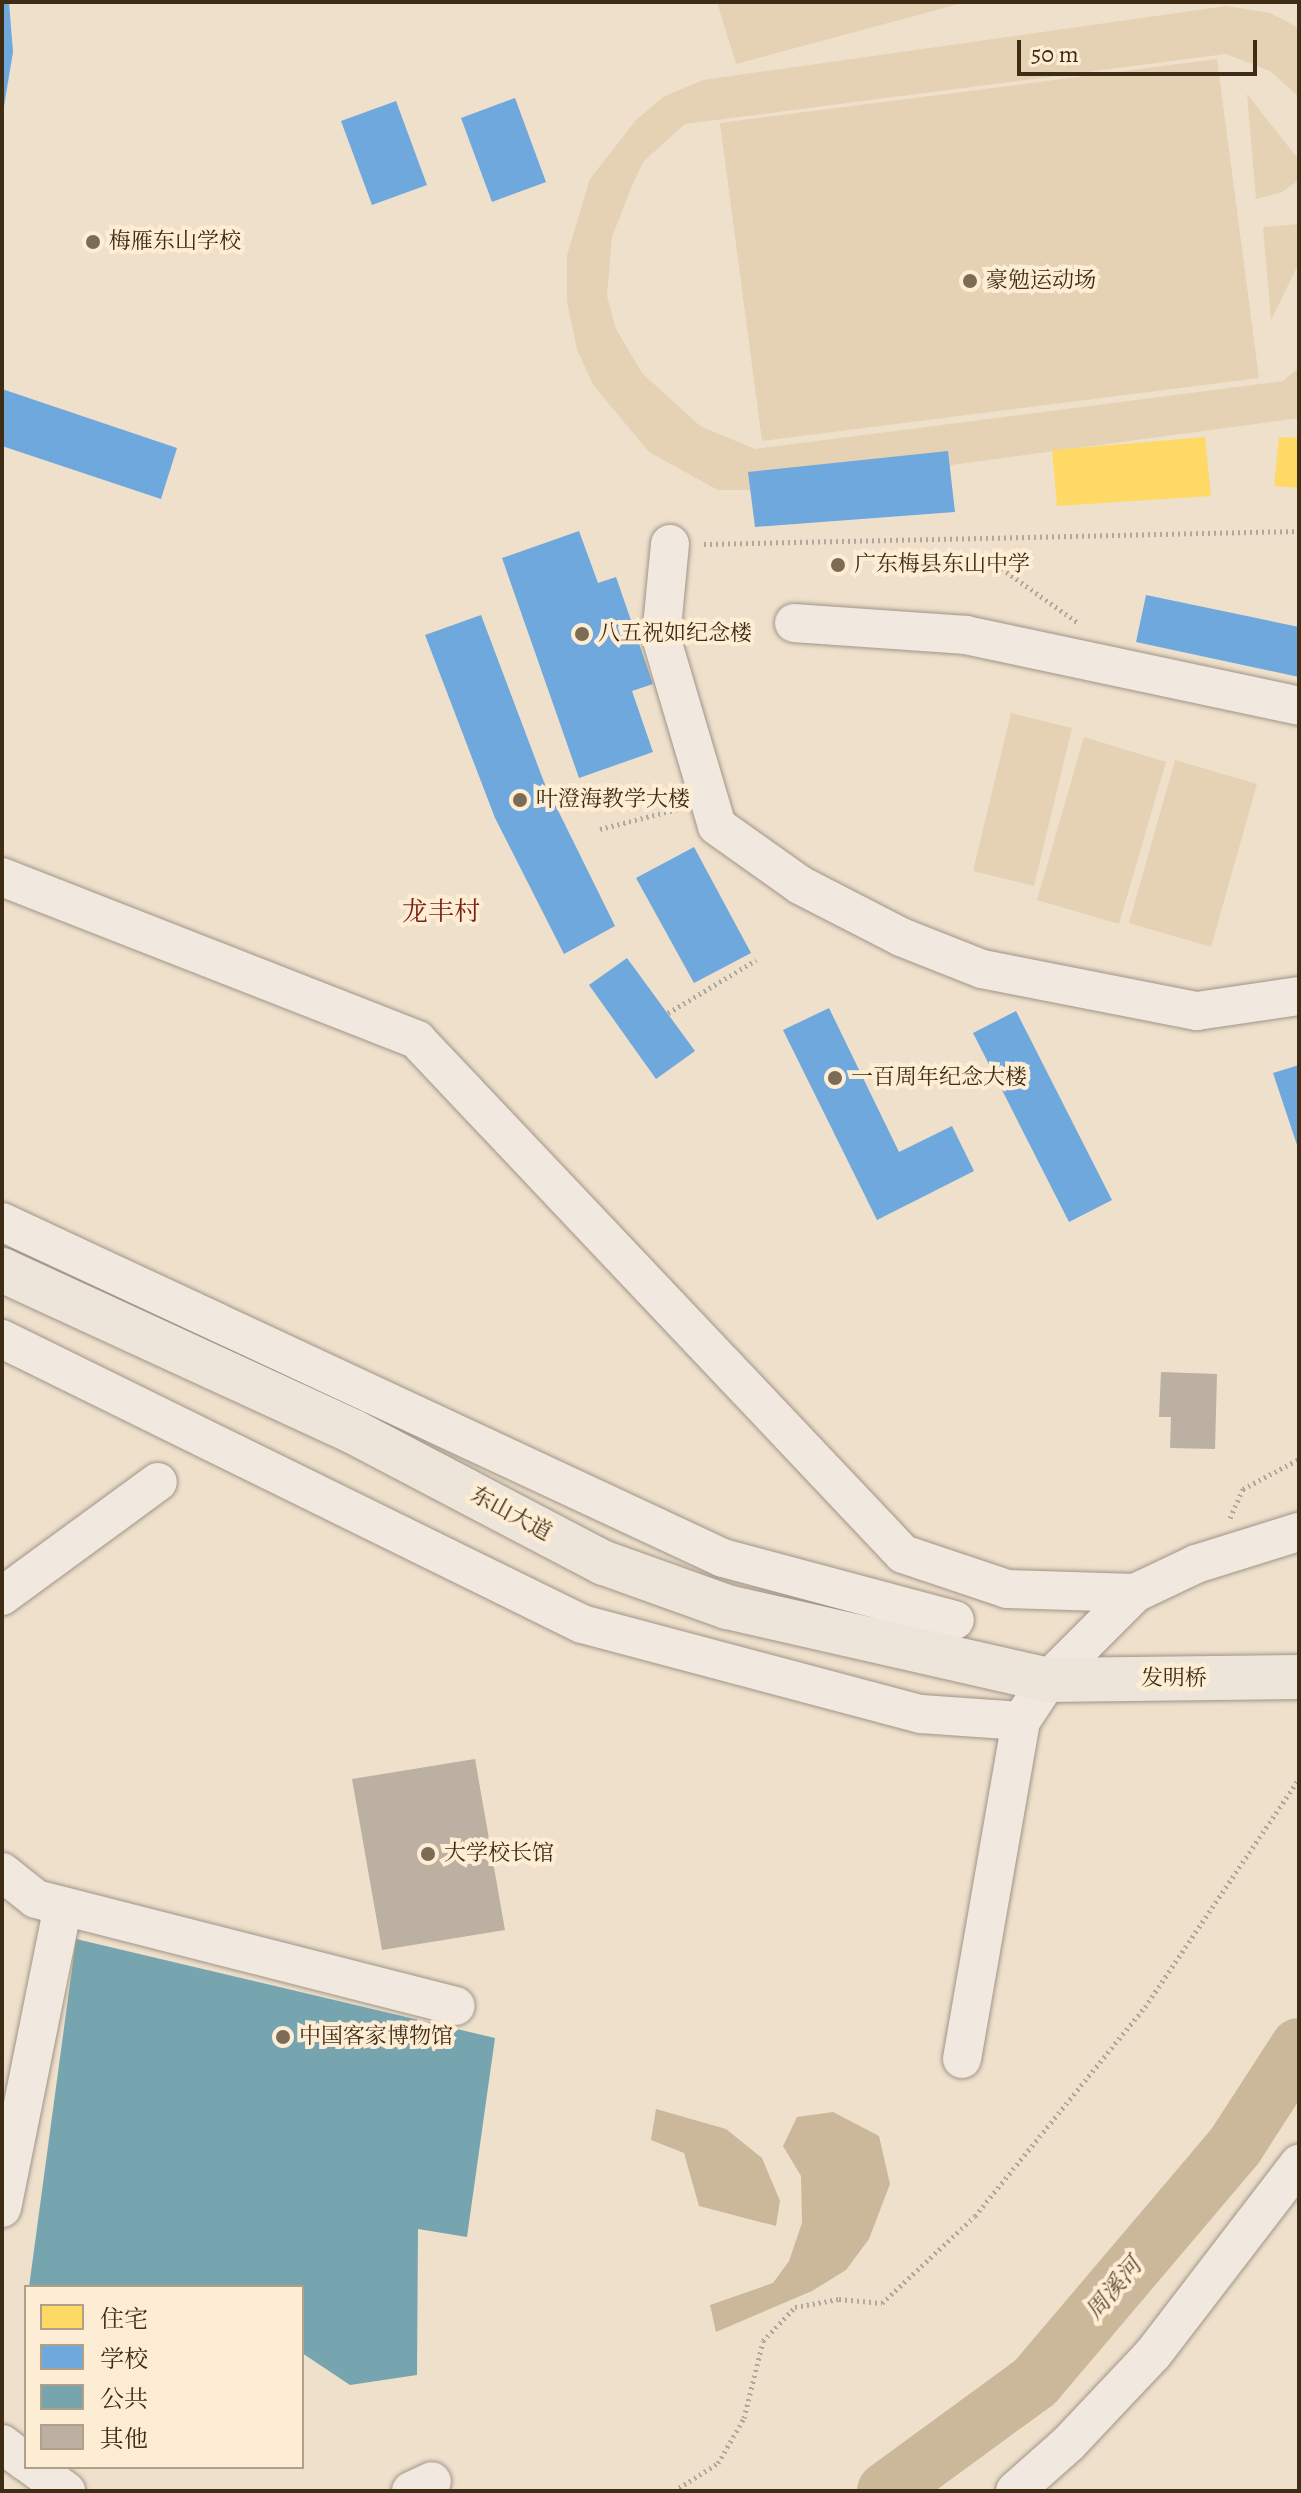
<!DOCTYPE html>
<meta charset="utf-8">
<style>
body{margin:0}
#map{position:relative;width:1301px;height:2493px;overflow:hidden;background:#efe0cc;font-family:Alegreya,"Noto Serif SC",serif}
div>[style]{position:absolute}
.green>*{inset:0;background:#e5d1b4}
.water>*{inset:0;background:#cbb79a}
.homes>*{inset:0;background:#ffd966}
.schools>*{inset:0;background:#6fa8dc}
.public>*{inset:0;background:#76a5af}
.river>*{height:58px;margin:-29px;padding:0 29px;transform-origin:29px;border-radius:29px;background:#cbb79a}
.building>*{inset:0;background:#bbb0a1}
.path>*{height:5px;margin-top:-2.5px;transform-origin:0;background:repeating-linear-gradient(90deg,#afa89d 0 2px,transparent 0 6px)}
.roads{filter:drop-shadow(0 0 2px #a09587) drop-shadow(0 0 2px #a09587)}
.minor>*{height:38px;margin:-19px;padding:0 19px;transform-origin:19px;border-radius:19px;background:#f1e9df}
.major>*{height:44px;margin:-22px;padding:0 22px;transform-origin:22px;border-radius:22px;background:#eee5da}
.dots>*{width:22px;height:22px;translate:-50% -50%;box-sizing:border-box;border:4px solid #feedd5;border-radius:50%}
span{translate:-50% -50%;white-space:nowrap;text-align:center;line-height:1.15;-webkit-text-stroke:8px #feedd5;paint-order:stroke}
.poi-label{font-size:22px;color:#3e2c15}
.left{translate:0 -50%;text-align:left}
.street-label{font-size:22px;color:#3e2c15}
.water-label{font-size:24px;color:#645037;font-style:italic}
.quarter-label{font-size:26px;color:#7a1f14}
.frame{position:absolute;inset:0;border:4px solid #3e2c15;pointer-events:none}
.legend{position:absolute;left:24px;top:2285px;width:280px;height:184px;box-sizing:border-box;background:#feedd5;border:2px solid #b1a088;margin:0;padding:10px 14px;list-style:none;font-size:24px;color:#3e2c15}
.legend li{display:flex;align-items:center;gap:16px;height:40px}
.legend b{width:40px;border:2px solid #b1a088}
.scale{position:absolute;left:1017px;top:40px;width:240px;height:36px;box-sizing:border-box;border:4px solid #3e2c15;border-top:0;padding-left:10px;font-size:24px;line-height:28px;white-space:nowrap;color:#3e2c15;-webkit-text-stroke:6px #feedd5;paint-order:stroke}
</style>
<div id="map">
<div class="green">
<div style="clip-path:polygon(717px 2px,966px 2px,736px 64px)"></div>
<div style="clip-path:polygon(1226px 6px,1270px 13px,1299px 28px,1299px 97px,1270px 71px,1226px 54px,685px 124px,643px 162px,631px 188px,612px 237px,607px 296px,616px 329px,642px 373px,700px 426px,755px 449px,1283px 381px,1299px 368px,1299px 418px,765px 490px,718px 490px,649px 452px,594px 386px,577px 350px,567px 302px,567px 255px,590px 179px,636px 120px,663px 97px,703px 80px)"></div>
<div style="clip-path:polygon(1217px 59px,1259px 378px,762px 441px,720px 123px)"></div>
<div style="clip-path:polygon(1247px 94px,1299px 160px,1299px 180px,1282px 192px,1256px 199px)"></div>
<div style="clip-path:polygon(1299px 224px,1299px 263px,1271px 320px,1263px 227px)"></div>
<div style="clip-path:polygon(1011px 713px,1072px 728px,1034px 886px,973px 871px)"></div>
<div style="clip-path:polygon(1084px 737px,1166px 762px,1119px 924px,1037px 900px)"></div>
<div style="clip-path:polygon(1175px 760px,1257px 784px,1211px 947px,1129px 923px)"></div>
</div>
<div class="water">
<div style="clip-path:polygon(656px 2109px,726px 2129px,762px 2158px,780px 2201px,776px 2226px,699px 2206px,684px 2153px,651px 2140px)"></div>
<div style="clip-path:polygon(833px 2112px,879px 2136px,890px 2184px,869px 2239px,846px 2270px,812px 2291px,716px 2332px,710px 2305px,773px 2283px,789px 2261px,802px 2223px,801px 2176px,783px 2146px,797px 2117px)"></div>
</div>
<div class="homes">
<div style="clip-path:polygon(1205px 437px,1211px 496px,1057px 506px,1052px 450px)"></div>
<div style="clip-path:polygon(1279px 437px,1299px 438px,1299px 488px,1274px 486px)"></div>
</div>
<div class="schools">
<div style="clip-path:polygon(2px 2px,9px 2px,13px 52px,2px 118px)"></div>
<div style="clip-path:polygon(515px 98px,546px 182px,492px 202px,461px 118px)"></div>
<div style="clip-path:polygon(396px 101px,427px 185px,372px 205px,341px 121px)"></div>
<div style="clip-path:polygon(2px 389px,177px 448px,161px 499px,2px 446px)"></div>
<div style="clip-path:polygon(948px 451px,955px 512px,755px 527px,748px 472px)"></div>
<div style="clip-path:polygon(579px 531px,598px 583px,616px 577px,653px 684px,632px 691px,653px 752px,579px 778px,502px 558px)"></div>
<div style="clip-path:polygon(1146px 595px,1299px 627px,1299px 677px,1136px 642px)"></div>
<div style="clip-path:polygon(481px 615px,544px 782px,615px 926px,564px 954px,495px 818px,425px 635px)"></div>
<div style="clip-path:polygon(694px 847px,751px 953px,694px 983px,636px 878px)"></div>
<div style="clip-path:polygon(627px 958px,695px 1051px,656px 1079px,589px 985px)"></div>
<div style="clip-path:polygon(829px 1008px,899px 1152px,952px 1126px,974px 1171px,877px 1220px,783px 1030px)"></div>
<div style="clip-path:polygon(1016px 1011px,1112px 1200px,1069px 1222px,973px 1033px)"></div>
<div style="clip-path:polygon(1299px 1065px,1299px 1147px,1298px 1148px,1273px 1073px)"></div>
</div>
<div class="public">
<div style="clip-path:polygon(76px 1939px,495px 2038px,467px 2237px,418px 2229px,417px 2375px,350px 2385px,302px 2353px,302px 2287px,29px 2287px)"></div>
</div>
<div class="river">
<div style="left:886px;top:2491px;width:185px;rotate:-36.2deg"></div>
<div style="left:1035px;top:2382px;width:309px;rotate:-49.7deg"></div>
<div style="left:1235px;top:2146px;width:118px;rotate:-57.1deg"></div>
</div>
<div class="building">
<div style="clip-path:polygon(1161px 1372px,1217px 1374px,1215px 1449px,1170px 1448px,1171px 1417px,1159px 1417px)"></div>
<div style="clip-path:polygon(475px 1759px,505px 1930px,382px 1950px,352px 1779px)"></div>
</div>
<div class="path">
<div style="left:704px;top:544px;width:595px;rotate:-1.25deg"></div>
<div style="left:977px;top:551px;width:123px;rotate:35.4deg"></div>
<div style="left:600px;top:829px;width:81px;rotate:-14.4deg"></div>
<div style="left:668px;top:1013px;width:103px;rotate:-31.1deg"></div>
<div style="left:1230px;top:1518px;width:32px;rotate:-66deg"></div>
<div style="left:1243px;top:1489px;width:64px;rotate:-28.2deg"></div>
<div style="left:674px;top:2491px;width:52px;rotate:-32.5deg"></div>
<div style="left:718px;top:2463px;width:52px;rotate:-60deg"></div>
<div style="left:744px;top:2418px;width:79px;rotate:-76.1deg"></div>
<div style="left:763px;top:2341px;width:47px;rotate:-46.7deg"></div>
<div style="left:795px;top:2307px;width:45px;rotate:-10.3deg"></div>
<div style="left:839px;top:2299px;width:43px;rotate:5.3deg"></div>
<div style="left:882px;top:2303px;width:127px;rotate:-43.1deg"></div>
<div style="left:975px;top:2216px;width:269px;rotate:-50.9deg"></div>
<div style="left:1145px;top:2007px;width:275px;rotate:-56deg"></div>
</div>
<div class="roads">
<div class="minor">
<div style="left:670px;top:544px;width:93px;rotate:95.5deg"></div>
<div style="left:661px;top:637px;width:197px;rotate:73.5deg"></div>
<div style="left:717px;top:826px;width:102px;rotate:35.4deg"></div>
<div style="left:800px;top:885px;width:114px;rotate:27.2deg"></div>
<div style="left:901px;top:937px;width:87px;rotate:21.6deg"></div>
<div style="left:982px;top:969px;width:219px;rotate:11.1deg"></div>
<div style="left:1197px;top:1011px;width:103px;rotate:-8.4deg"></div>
<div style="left:794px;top:623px;width:172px;rotate:4deg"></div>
<div style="left:966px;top:635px;width:340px;rotate:12deg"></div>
<div style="left:2px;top:877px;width:446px;rotate:21.4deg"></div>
<div style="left:417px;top:1040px;width:707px;rotate:46.6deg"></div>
<div style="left:903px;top:1554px;width:110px;rotate:18.6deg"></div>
<div style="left:1007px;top:1589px;width:128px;rotate:1.8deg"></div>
<div style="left:2px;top:1222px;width:795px;rotate:24.99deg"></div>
<div style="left:723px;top:1558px;width:240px;rotate:15deg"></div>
<div style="left:2px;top:1339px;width:646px;rotate:26.17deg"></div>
<div style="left:582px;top:1624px;width:351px;rotate:14.9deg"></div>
<div style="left:921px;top:1714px;width:100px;rotate:4deg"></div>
<div style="left:1021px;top:1721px;width:49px;rotate:-56.6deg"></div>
<div style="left:1048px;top:1680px;width:123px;rotate:-45deg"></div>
<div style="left:1135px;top:1593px;width:68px;rotate:-25.4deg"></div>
<div style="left:1196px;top:1564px;width:108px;rotate:-17.3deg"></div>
<div style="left:2px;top:1596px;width:193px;rotate:-36.2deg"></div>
<div style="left:2px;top:1872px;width:43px;rotate:38.5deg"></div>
<div style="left:36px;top:1899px;width:433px;rotate:14.3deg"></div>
<div style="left:962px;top:2059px;width:343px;rotate:-80.1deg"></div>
<div style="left:2px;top:2208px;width:308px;rotate:-78.6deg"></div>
<div style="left:2px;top:2444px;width:30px;rotate:37deg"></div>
<div style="left:33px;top:2467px;width:41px;rotate:36deg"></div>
<div style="left:411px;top:2491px;width:23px;rotate:-25deg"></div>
<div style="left:1015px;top:2491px;width:72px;rotate:-41.6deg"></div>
<div style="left:1069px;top:2443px;width:122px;rotate:-46.7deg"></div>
<div style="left:1153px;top:2354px;width:240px;rotate:-52.5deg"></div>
</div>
<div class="major">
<div style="left:2px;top:1270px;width:387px;rotate:24.7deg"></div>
<div style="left:354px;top:1432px;width:282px;rotate:27.7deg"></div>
<div style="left:604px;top:1563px;width:131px;rotate:19.7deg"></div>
<div style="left:727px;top:1607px;width:329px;rotate:12.8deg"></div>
<div style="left:1048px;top:1680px;width:251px;rotate:-0.7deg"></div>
</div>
</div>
<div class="dots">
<div style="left:93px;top:242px;background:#7c6b55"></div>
<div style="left:970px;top:281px;background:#7c6b55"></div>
<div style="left:838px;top:565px;background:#7c6b55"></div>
<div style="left:582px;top:634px;background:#7c6b55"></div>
<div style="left:520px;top:800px;background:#7c6b55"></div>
<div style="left:835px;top:1078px;background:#7c6b55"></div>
<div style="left:428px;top:1854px;background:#7c6b55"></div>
<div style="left:283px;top:2037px;background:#7c6b55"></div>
</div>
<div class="poi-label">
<span class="left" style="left:109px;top:242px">梅雁东山学校</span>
<span class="left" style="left:986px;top:281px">豪勉运动场</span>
<span class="left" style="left:854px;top:565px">广东梅县东山中学</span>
<span class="left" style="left:598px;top:634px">八五祝如纪念楼</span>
<span class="left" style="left:536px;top:800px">叶澄海教学大楼</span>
<span class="left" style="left:851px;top:1078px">一百周年纪念大楼</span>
<span class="left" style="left:444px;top:1854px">大学校长馆</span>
<span class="left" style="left:299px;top:2037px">中国客家博物馆</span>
</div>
<div class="street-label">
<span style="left:511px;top:1514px;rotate:28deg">东山大道</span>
<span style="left:1174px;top:1679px">发明桥</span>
</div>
<div class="water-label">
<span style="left:1114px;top:2289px;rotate:-50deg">周溪河</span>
</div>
<div class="quarter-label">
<span style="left:441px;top:912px">龙丰村</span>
</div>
<div class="frame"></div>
<ul class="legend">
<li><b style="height:22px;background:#ffd966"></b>住宅</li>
<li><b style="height:22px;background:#6fa8dc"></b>学校</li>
<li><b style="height:22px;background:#76a5af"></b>公共</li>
<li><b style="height:22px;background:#bbb0a1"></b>其他</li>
</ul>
<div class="scale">50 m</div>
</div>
